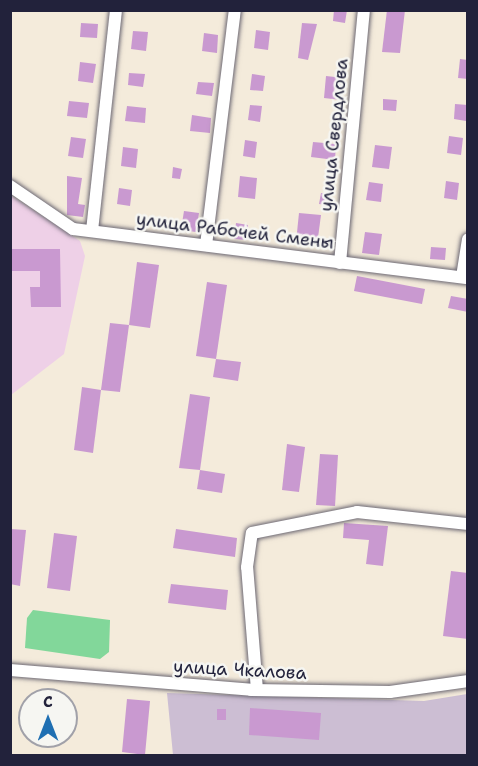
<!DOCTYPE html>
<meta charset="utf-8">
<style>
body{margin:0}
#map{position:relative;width:478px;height:766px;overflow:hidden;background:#f4ebdb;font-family:"Shantell Sans",sans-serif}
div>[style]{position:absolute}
.built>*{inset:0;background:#eed0e7}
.industrial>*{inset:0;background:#ccbed3}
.green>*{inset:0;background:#82d79a}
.building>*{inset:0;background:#c999d0}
.roads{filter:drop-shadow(0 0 2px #6c6873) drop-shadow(0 0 2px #6c6873)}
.street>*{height:12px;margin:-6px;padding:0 6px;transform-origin:6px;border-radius:6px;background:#fff}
span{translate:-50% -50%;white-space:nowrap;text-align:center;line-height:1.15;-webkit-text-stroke:5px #f6f6f2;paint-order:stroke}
.street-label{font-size:18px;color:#22223b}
.frame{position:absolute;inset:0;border:12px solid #22223b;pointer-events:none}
.north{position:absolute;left:18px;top:688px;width:60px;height:60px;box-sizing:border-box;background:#f6f6f2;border:2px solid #a1a1a9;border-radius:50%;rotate:0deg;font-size:16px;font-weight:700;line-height:24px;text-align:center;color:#22223b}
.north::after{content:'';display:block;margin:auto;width:21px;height:27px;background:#1f6fb2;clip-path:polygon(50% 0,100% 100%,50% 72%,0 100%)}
</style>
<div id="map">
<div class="built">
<div style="clip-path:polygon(10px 195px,80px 241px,85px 256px,64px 354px,11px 395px)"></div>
</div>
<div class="industrial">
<div style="clip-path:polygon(167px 693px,424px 701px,467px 694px,467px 755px,173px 755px)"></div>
</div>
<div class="green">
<div style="clip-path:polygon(33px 610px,110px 620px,109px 652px,100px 659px,25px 648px,27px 618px)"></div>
</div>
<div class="building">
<div style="clip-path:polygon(334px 10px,347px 10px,345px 23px,333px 21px)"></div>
<div style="clip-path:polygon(387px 10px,405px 10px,400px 53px,382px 52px)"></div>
<div style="clip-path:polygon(81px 23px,98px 24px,97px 38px,80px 37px)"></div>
<div style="clip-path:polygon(302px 23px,317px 24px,308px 60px,298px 58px)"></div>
<div style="clip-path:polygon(256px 30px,270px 32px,268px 50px,254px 48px)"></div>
<div style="clip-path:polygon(133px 31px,148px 32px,146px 51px,131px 49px)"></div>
<div style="clip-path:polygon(204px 33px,218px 35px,217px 53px,202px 51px)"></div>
<div style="clip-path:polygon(460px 59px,468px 60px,468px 79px,458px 78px)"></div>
<div style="clip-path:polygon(80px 62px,96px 64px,93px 83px,78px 81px)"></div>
<div style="clip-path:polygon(129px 73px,145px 74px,143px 87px,128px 85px)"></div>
<div style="clip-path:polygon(252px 74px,265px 76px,263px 91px,250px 90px)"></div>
<div style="clip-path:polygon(326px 76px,344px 78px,341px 100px,324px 98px)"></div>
<div style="clip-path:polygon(198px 82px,214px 83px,212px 96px,196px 94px)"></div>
<div style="clip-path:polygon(383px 99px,397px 100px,396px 111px,383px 110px)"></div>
<div style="clip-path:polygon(69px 101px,89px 103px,87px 118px,67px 116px)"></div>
<div style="clip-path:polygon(455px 104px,468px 105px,466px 121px,454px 119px)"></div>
<div style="clip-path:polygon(250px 105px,262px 106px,260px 122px,248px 120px)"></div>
<div style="clip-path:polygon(127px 106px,146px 108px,145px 123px,125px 121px)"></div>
<div style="clip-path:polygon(192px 115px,211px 118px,210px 133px,190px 131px)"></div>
<div style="clip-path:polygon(449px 136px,463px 138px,461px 155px,447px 153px)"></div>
<div style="clip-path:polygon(71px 137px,86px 139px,83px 158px,68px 156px)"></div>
<div style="clip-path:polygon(245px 140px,257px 142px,255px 158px,243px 156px)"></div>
<div style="clip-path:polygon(313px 142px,336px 144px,335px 160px,311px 157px)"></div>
<div style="clip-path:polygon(375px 145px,392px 147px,389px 169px,372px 167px)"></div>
<div style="clip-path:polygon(123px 147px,138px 149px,136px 168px,121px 166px)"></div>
<div style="clip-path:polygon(173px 167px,182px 169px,180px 179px,172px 178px)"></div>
<div style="clip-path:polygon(67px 176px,82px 178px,78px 204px,85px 205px,83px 217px,67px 215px)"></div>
<div style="clip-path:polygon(240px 176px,257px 178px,255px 199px,238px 197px)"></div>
<div style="clip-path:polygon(446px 181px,459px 183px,457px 200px,444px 198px)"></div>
<div style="clip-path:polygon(369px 182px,383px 184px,381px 202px,366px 200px)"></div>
<div style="clip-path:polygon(119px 188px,132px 190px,130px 206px,117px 204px)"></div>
<div style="clip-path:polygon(321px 193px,329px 194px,327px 205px,319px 204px)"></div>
<div style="clip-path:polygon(184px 211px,199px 213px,196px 232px,181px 230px)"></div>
<div style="clip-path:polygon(299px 213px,321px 215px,317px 245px,296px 242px)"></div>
<div style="clip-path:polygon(236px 223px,248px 225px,246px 240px,234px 239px)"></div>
<div style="clip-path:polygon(365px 232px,382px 234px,379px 255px,362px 253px)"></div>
<div style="clip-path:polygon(431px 247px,446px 248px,445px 260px,430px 259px)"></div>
<div style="clip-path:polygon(10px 249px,60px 249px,61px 307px,31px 307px,30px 287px,40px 287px,40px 271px,10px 271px)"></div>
<div style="clip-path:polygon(137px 262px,159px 265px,150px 328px,129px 325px)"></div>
<div style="clip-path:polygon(357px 276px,425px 289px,422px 304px,354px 291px)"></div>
<div style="clip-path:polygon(207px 282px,227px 285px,216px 359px,196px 356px)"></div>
<div style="clip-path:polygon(451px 296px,468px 299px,468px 312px,448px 308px)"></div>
<div style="clip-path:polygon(110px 323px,129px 325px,120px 392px,101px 390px)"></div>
<div style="clip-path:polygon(216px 359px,241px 362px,238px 381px,213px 377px)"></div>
<div style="clip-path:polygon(82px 387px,101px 390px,93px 453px,74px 450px)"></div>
<div style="clip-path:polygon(190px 394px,210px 397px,200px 470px,179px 468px)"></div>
<div style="clip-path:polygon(287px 444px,305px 447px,299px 492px,282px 490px)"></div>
<div style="clip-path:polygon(320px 454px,338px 455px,335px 506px,316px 505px)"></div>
<div style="clip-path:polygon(200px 470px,225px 474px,222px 493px,197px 489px)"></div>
<div style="clip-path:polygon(344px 523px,388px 526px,383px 566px,366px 564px,369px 540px,343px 538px)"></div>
<div style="clip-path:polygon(10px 529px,26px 530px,20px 586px,10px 584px)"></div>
<div style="clip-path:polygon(176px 529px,237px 538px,235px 557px,173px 548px)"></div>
<div style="clip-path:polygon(54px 533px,77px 536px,70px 591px,47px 588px)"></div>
<div style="clip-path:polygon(451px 571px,468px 573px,468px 639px,443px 636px)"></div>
<div style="clip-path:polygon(171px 584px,228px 590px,226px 610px,168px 603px)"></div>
<div style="clip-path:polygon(127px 699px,150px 701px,145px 755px,122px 752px)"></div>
<div style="clip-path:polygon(250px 708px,321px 713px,319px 740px,249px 735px)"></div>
<div style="clip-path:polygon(217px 709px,226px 709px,226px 720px,217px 720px)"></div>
</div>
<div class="roads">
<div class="street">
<div style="left:10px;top:186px;width:76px;rotate:34.3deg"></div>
<div style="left:73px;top:229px;width:398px;rotate:7.1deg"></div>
<div style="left:92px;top:231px;width:222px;rotate:-83.8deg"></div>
<div style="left:206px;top:245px;width:237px;rotate:-83deg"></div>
<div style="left:340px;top:263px;width:254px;rotate:-84.6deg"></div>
<div style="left:462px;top:277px;width:38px;rotate:-81deg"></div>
<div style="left:10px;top:670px;width:242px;rotate:4.7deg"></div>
<div style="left:251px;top:690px;width:139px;rotate:0.8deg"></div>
<div style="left:390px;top:692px;width:79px;rotate:-8deg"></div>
<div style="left:257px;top:690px;width:123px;rotate:-94.6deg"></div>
<div style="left:247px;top:567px;width:34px;rotate:-82deg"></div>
<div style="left:252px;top:533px;width:107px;rotate:-11.3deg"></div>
<div style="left:357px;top:512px;width:112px;rotate:6.2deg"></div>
</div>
</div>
<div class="street-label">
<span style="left:334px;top:135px;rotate:-84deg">улица Свердлова</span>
<span style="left:235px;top:231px;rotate:7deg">улица Рабочей Смены</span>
<span style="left:240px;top:670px;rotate:3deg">улица Чкалова</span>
</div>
<div class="frame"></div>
<div class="north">С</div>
</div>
